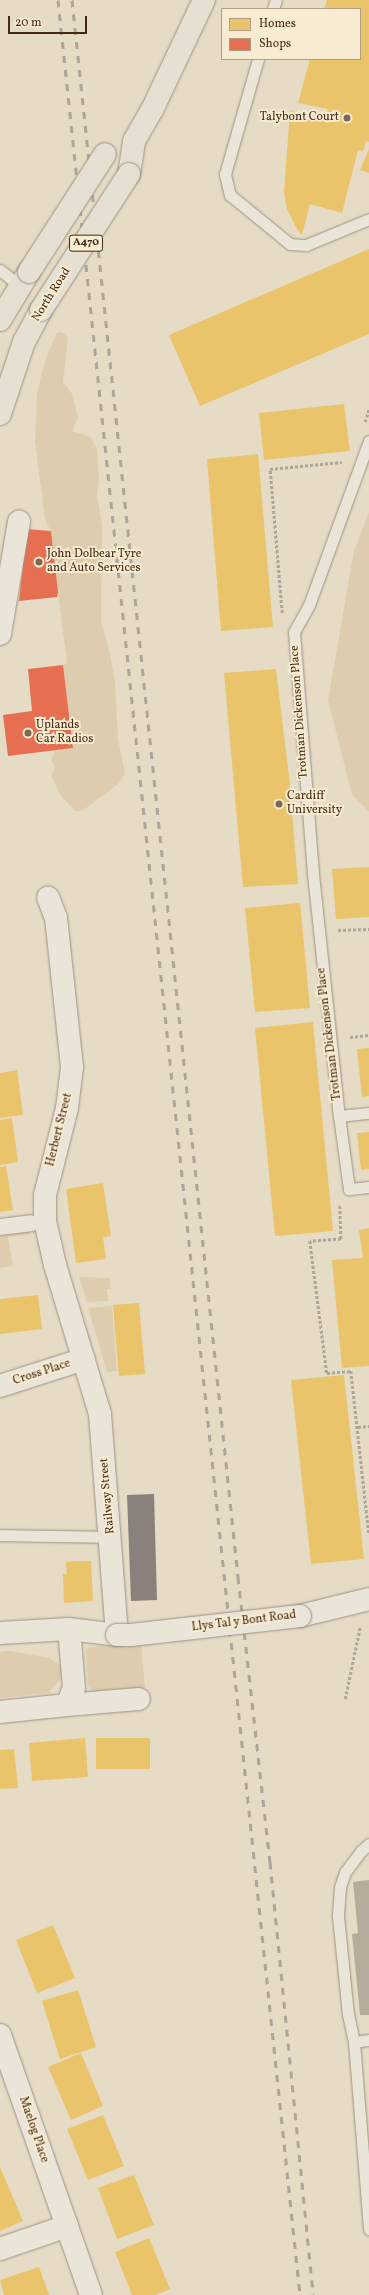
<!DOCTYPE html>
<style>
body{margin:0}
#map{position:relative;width:369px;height:2295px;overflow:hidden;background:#e6dbc5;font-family:Vollkorn,serif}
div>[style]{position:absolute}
.green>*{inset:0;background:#ddcdae}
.homes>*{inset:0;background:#e9c46a}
.shops>*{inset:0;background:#e76f51}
.industry>*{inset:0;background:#8a817c}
.building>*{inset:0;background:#b5ac9c}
.path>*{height:2.5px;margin-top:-1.25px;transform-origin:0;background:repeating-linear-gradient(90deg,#aba59a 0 3px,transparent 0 5px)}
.roads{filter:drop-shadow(0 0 1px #9c9283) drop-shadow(0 0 1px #9c9283)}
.service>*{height:11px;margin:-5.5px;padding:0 5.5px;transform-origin:5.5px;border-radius:5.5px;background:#eae4d9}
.pedestrian>*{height:16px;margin:-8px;padding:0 8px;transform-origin:8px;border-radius:8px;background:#eae4d9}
.minor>*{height:22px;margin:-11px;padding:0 11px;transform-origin:11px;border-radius:11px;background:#eae4d9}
.primary>*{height:22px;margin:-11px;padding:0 11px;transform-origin:11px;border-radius:11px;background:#e6e0d3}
.rail>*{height:3px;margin-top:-1.5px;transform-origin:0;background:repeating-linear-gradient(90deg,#aba59a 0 7px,transparent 0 14px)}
.bridges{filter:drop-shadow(0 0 1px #9c9283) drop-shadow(0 0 1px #9c9283)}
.minor-bridge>*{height:22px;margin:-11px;padding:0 11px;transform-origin:11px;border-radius:11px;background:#eae4d9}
.primary-bridge>*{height:22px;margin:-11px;padding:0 11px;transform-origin:11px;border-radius:11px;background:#e6e0d3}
.dots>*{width:11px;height:11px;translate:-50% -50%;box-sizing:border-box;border:2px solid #f7ebd1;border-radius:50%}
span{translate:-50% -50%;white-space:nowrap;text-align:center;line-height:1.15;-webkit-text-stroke:4px #f7ebd1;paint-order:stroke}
.shield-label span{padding:1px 3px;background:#f7ebd1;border:1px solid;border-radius:3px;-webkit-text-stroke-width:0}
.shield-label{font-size:11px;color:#442913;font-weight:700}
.poi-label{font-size:12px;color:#442913}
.right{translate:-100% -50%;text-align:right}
.left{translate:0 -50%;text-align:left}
.street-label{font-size:12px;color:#442913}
.legend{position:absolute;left:221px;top:8px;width:140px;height:52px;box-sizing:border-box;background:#f7ebd1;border:1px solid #af9d85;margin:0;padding:5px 7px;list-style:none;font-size:12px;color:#442913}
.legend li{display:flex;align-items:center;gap:8px;height:20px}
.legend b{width:20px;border:1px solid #af9d85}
.scale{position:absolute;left:8px;top:16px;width:79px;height:18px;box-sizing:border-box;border:2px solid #442913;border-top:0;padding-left:5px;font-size:12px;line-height:14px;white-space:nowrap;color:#442913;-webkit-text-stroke:3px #f7ebd1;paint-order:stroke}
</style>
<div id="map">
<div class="green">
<div style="clip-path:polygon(62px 332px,68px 338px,63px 382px,72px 394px,78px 417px,72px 431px,91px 437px,97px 449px,99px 479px,97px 495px,102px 526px,101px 622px,108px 645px,115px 681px,118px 739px,125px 774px,118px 784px,82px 811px,75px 811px,61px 796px,51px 775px,55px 767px,51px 759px,55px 751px,73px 748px,63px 665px,67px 663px,58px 592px,51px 531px,45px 520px,35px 441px,37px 394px,41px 376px,48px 352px,57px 333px)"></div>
<div style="clip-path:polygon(369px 512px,369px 812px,352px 795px,328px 700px,354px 551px)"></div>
<div style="clip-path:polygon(29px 1228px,30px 1234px,8px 1237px,13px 1266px,0 1268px,0 1232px)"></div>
<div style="clip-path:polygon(79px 1277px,110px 1278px,111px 1289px,107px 1289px,108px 1301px,87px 1302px)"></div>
<div style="clip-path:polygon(112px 1306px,117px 1371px,107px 1372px,88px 1308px)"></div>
<div style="clip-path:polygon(141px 1644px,145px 1688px,97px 1693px,92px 1690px,88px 1686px,86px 1650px,89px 1647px)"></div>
<div style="clip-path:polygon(9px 1651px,49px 1658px,59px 1664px,62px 1672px,60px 1680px,48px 1693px,0 1698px,0 1652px)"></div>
</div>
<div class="homes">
<div style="clip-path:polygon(327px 0,369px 0,369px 142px,366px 141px,363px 152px,358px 150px,342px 213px,310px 204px,302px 235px,297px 229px,287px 209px,284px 192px,290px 111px,325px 120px,328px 109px,298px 103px,310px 59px,360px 59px,360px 9px,324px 9px)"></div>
<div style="clip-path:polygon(369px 149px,369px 173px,360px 170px)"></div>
<div style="clip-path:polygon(369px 249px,369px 334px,200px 406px,169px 335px)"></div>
<div style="clip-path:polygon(344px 404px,350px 451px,264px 460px,259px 413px)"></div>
<div style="clip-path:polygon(258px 454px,273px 627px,221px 631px,207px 459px)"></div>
<div style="clip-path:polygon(276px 669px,289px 776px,298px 884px,243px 887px,224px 673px)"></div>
<div style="clip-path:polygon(369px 867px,369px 917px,336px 919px,332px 869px)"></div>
<div style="clip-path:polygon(300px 903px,310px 1008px,255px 1012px,245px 908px)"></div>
<div style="clip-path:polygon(313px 1022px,333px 1231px,275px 1236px,255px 1028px)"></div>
<div style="clip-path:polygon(369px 1048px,369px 1096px,362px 1097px,357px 1049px)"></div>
<div style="clip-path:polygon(17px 1070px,23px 1115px,0 1118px,0 1073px)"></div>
<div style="clip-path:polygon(12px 1118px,18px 1162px,0 1165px,0 1120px)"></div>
<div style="clip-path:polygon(369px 1132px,369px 1169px,361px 1170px,357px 1133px)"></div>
<div style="clip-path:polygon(6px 1166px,13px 1210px,0 1212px,0 1167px)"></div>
<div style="clip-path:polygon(103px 1183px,111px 1236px,103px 1237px,106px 1259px,76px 1263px,66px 1189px)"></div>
<div style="clip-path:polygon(369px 1228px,369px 1366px,342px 1368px,332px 1260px,363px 1258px,359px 1230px)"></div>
<div style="clip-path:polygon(38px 1295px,42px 1329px,0 1334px,0 1299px)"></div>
<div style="clip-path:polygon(139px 1303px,145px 1374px,119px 1376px,113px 1305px)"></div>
<div style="clip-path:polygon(344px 1375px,364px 1559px,311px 1564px,291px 1380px)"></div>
<div style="clip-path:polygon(77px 1561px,91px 1561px,93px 1601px,64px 1603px,63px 1574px,67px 1574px,66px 1562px)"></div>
<div style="clip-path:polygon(85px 1738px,88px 1777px,32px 1781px,29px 1743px)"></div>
<div style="clip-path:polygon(96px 1738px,150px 1738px,150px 1769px,96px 1769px)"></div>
<div style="clip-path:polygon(14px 1749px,18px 1788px,0 1789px,0 1750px)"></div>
<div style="clip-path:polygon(53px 1925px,75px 1978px,37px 1993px,16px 1940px)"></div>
<div style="clip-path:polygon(78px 1990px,96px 2047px,60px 2059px,42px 2001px)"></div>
<div style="clip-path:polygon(81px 2053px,103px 2106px,71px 2120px,48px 2067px)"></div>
<div style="clip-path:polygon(103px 2115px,124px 2166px,88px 2180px,67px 2129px)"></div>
<div style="clip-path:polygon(0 2167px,23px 2221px,0 2231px)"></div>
<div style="clip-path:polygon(134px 2175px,154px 2225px,117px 2239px,98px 2188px)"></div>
<div style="clip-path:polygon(149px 2238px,170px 2289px,155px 2295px,132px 2295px,115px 2252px)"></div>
<div style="clip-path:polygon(39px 2267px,49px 2295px,4px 2295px,0 2280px)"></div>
</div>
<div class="shops">
<div style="clip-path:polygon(27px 529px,51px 531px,58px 592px,57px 597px,19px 601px)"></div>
<div style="clip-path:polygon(63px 665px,73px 748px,8px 756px,3px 715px,32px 711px,28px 669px)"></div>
</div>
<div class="industry">
<div style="clip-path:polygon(154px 1494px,157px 1600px,131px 1601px,127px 1495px)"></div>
</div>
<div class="building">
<div style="clip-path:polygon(369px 1880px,369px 2015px,360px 2015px,352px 1934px,358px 1933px,353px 1882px)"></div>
</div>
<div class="path">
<div style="left:365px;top:422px;width:14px;rotate:-73deg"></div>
<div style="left:282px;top:613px;width:144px;rotate:-94.8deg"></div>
<div style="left:270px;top:469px;width:72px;rotate:-5.6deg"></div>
<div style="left:338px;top:930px;width:31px;rotate:-2deg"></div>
<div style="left:350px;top:1037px;width:19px;rotate:-6deg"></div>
<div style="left:340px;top:1206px;width:33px;rotate:88deg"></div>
<div style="left:341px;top:1239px;width:31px;rotate:176deg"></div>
<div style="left:310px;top:1241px;width:133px;rotate:82.7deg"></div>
<div style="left:327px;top:1373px;width:24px;rotate:-5deg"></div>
<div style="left:351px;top:1371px;width:164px;rotate:83.7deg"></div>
<div style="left:358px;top:1427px;width:11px;rotate:-5deg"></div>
<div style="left:345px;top:1699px;width:74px;rotate:-78.2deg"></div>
</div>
<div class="roads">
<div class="service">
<div style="left:273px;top:9px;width:9px;rotate:-72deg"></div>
<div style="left:258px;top:59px;width:120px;rotate:106deg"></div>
<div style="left:225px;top:174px;width:22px;rotate:77deg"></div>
<div style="left:230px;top:195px;width:77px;rotate:39.2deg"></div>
<div style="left:290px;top:244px;width:16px;rotate:4deg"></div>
<div style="left:306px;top:245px;width:68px;rotate:-22.4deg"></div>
<div style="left:0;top:270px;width:26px;rotate:39deg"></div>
<div style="left:369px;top:441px;width:175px;rotate:110.1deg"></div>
<div style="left:309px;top:605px;width:31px;rotate:119deg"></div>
<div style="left:294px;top:632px;width:243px;rotate:85.5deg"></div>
<div style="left:313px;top:874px;width:243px;rotate:83.9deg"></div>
<div style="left:339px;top:1116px;width:74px;rotate:82.2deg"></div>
<div style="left:349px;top:1189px;width:20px;rotate:-6deg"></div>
<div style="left:339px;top:1116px;width:30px;rotate:-6deg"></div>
<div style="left:0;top:1535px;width:111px;rotate:1deg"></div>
<div style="left:369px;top:1844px;width:11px;rotate:139deg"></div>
<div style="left:361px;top:1851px;width:26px;rotate:127deg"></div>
<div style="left:345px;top:1872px;width:16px;rotate:108deg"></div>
<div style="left:340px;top:1887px;width:29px;rotate:94deg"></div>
<div style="left:338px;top:1916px;width:99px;rotate:84.2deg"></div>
<div style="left:348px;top:2014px;width:29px;rotate:78deg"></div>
<div style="left:354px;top:2042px;width:188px;rotate:85.4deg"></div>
<div style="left:354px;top:2042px;width:15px;rotate:-8deg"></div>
</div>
<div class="pedestrian">
<div style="left:0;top:1227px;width:31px;rotate:-7deg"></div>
</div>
<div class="minor">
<div style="left:0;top:634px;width:114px;rotate:-80.4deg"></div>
<div style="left:0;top:1386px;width:88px;rotate:-17.8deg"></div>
<div style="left:300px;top:1616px;width:71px;rotate:-13.8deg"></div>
<div style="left:0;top:1633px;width:69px;rotate:-3.3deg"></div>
<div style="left:69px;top:1629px;width:48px;rotate:7.1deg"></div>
<div style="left:117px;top:1635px;width:222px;rotate:-94.4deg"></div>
<div style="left:100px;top:1414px;width:156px;rotate:-106.8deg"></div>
<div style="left:55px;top:1265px;width:45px;rotate:-102.8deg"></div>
<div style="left:45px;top:1221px;width:26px;rotate:-90deg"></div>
<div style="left:45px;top:1195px;width:90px;rotate:-75.8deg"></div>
<div style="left:67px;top:1108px;width:41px;rotate:-83deg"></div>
<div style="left:72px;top:1067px;width:150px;rotate:-96.1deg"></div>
<div style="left:56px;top:918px;width:22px;rotate:-111deg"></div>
<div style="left:67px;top:1705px;width:72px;rotate:-4.8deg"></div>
<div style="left:0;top:1712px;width:67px;rotate:-6deg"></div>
<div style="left:67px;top:1705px;width:18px;rotate:-68deg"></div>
<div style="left:74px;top:1688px;width:59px;rotate:-94.8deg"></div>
<div style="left:0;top:2035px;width:275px;rotate:70.7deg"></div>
<div style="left:0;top:2249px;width:71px;rotate:-18.9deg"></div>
</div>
<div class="primary">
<div style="left:129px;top:174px;width:33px;rotate:-81deg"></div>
<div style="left:134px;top:141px;width:36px;rotate:-60deg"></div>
<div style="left:152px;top:110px;width:122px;rotate:-64.7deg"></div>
<div style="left:0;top:320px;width:56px;rotate:-58.9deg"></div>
<div style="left:0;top:414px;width:76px;rotate:-71.6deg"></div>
<div style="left:24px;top:342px;width:36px;rotate:-62deg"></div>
</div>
</div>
<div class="rail">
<div style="left:58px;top:0;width:2308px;rotate:83.98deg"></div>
<div style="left:72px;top:0;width:1586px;rotate:83.99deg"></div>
<div style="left:238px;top:1577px;width:287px;rotate:83.6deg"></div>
<div style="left:270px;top:1862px;width:435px;rotate:84.3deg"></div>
</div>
<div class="bridges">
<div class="minor-bridge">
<div style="left:117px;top:1635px;width:14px"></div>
<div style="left:131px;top:1635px;width:170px;rotate:-6.4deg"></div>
</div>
<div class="primary-bridge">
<div style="left:29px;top:272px;width:140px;rotate:-57.2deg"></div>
<div style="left:41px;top:310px;width:162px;rotate:-57.1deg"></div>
</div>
</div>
<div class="dots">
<div style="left:347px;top:118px;background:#7d6751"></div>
<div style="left:39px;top:562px;background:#7d6751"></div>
<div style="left:28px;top:733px;background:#7d6751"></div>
<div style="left:279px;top:804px;background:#7d6751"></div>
</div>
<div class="shield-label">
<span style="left:86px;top:243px">A470</span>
</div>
<div class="poi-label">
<span class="right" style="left:339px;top:118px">Talybont Court</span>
<span class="left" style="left:47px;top:562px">John Dolbear Tyre<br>and Auto Services</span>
<span class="left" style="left:36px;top:733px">Uplands<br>Car Radios</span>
<span class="left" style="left:287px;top:804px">Cardiff<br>University</span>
</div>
<div class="street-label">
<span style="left:52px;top:295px;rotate:-58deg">North Road</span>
<span style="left:300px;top:712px;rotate:-94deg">Trotman Dickenson Place</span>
<span style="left:330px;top:1034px;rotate:-97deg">Trotman Dickenson Place</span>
<span style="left:60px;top:1130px;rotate:-76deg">Herbert Street</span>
<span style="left:42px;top:1373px;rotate:-18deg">Cross Place</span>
<span style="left:108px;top:1496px;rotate:-95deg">Railway Street</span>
<span style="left:244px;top:1622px;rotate:-7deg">Llys Tal y Bont Road</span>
<span style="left:33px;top:2130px;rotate:71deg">Maelog Place</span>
</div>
<ul class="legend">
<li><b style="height:11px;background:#e9c46a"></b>Homes</li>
<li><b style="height:11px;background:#e76f51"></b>Shops</li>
</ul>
<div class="scale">20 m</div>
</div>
